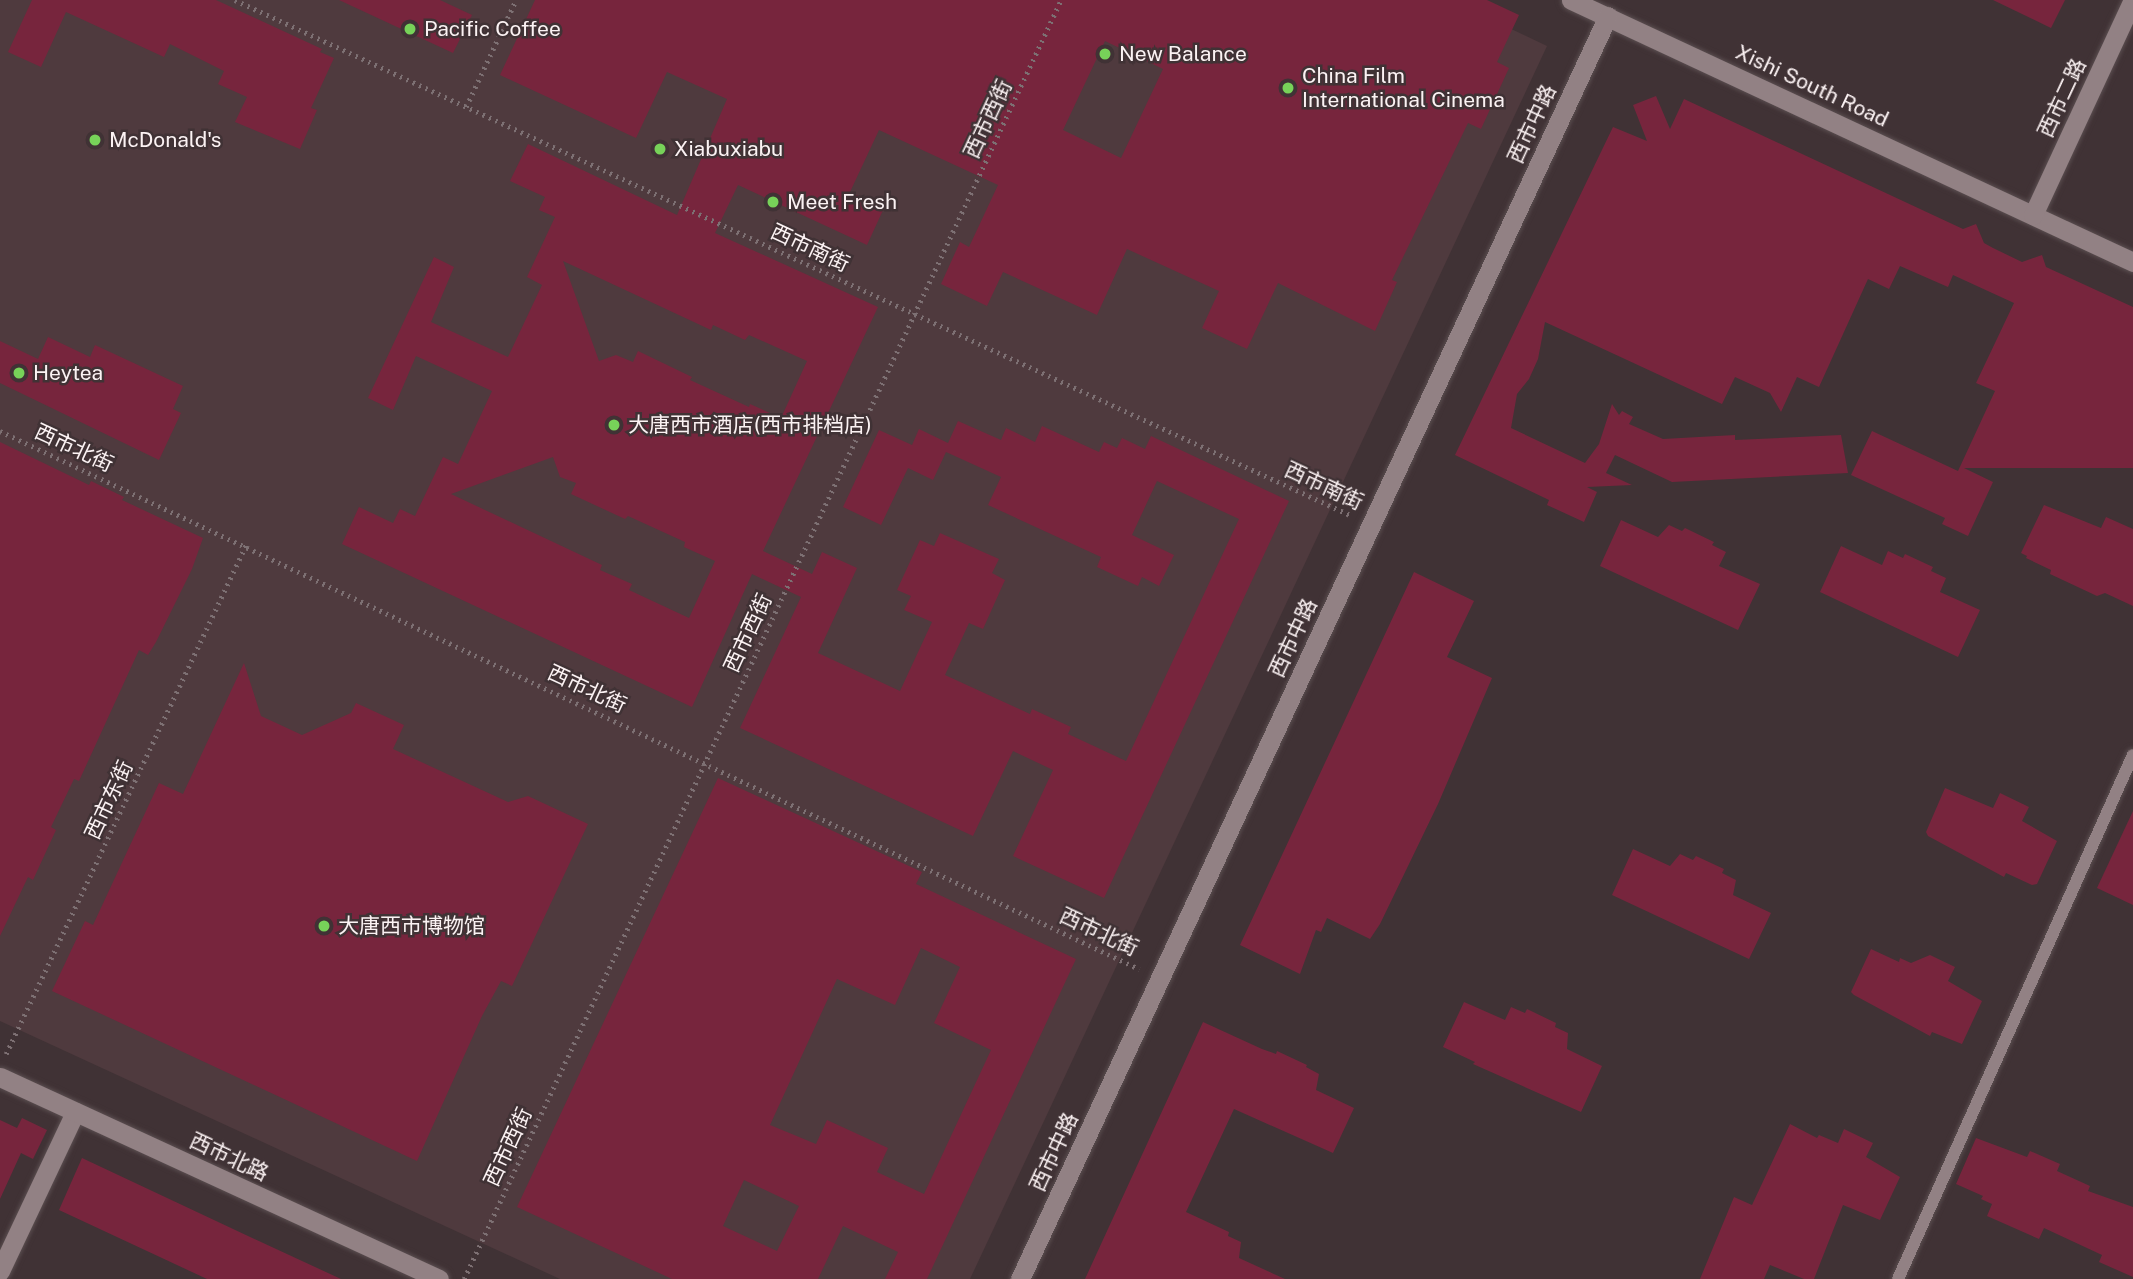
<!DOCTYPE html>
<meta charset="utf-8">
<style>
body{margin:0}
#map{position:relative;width:2133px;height:1279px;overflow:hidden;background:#403235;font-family:"Public Sans","Noto Sans SC",sans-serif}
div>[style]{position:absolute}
.built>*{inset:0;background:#4f3a3e}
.building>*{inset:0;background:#77253d}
.path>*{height:4.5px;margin-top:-2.25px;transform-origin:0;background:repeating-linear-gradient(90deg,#7d7073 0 2px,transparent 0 7px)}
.roads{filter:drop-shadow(0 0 2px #5a4e50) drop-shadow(0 0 2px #5a4e50)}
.service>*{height:12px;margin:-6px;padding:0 6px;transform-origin:6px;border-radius:6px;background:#928184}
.minor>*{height:19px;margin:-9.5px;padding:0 9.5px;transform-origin:9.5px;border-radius:9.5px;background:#928184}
.tertiary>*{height:19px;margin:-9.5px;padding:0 9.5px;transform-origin:9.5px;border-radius:9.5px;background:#928184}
.dots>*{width:19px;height:19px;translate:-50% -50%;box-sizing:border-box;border:4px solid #403235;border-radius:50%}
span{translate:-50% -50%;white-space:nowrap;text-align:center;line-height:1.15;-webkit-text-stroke:5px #403235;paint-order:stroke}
.poi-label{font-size:21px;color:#fbf2f3}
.left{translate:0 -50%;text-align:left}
.street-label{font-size:21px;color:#fbf2f3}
</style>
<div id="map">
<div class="built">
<div style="clip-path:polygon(0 0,1450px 0,1547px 46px,970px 1279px,560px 1279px,0 1021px)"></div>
</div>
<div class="building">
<div style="clip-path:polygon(32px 0,216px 0,322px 49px,320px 52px,334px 58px,311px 108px,317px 110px,300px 149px,235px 122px,247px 97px,218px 84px,224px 71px,170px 44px,164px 57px,66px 12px,41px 67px,8px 52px)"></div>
<div style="clip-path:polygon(339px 0,440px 0,472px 15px,453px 53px)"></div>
<div style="clip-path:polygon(evenodd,535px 0,1487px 0,1519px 15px,1497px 62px,1509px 68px,1481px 129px,1468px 123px,1392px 280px,1397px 282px,1375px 331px,1278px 283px,1247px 349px,1202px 328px,1219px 291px,1127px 249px,1097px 315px,1003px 272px,987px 306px,941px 284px,960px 242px,969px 247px,998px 185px,879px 130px,850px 192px,884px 208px,867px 245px,738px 185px,715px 233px,878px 307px,763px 551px,812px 574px,822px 552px,857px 568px,818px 653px,900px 691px,932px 622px,904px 610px,911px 596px,897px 590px,920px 540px,934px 546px,940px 533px,999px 559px,992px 573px,1005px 580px,983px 629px,969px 623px,945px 675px,1030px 714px,1032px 709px,1071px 727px,1068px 734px,1126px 761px,1239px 519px,1157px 481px,1132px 535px,1174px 555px,1159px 586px,1142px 577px,1138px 586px,1097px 567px,1101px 557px,988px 505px,1001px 477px,946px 452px,933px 480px,908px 468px,881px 525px,843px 507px,879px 430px,912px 445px,919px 429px,948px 443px,958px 421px,1001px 440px,1006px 428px,1035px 442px,1042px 426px,1099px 452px,1104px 442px,1117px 448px,1122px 438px,1145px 449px,1151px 436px,1289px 501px,1104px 898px,1013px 856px,1053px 770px,1013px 751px,973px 836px,740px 728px,801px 597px,752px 574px,692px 707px,342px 544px,359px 507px,393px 523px,400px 509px,415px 516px,443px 457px,458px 464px,492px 391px,416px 356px,393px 410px,368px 398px,434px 257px,454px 267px,431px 322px,508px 357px,542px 285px,527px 277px,555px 217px,539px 210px,545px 197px,510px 181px,528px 144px,677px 215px,727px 99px,667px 72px,636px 138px,500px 75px,535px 0,1105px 41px,1163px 69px,1121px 158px,1063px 130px,1105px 41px,535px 0,563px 261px,711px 330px,713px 325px,745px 340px,749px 335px,807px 361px,781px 418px,750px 404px,749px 407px,690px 380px,692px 377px,638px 351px,633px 362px,616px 355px,599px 361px,563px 261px,535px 0,553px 457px,560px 477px,576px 483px,571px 494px,625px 519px,628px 516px,685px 542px,684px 547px,715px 561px,689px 618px,629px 590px,632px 584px,600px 570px,602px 565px,451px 494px,553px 457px)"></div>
<div style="clip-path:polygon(1993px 0,2065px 0,2051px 28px)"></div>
<div style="clip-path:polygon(1656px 96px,1670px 129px,1684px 99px,1963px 229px,1976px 224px,1984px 243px,1993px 248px,2022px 262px,2042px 255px,2046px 267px,2133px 307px,2133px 468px,1964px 468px,1993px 482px,1968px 536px,1942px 524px,1945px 518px,1851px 475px,1872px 431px,1958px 471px,1995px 391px,1976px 383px,2014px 303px,1953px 275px,1948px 287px,1900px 266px,1889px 289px,1868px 279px,1819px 387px,1797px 377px,1781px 412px,1770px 393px,1735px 377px,1722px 404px,1545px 322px,1538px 359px,1529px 379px,1517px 394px,1511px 428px,1585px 463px,1599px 444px,1612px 404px,1619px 415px,1622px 411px,1633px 417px,1629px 424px,1663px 439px,1735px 435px,1735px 440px,1841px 435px,1848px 473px,1672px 482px,1615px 455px,1606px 473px,1632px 485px,1587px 487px,1597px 492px,1584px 522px,1547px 505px,1549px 500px,1455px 455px,1613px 127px,1647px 141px,1633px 105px)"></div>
<div style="clip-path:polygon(48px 337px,90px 357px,95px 345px,183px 386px,173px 409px,181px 413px,159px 460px,0 383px,0 341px,38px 359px)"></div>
<div style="clip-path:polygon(0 442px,89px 485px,91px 481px,124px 497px,122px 500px,203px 538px,192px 569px,156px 642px,148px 655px,139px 650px,79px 781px,74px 779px,51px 827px,56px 830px,33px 880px,28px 877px,0 936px)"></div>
<div style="clip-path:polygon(2044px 505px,2101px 528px,2106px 517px,2133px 529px,2133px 606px,2105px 593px,2097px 596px,2050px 574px,2051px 570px,2026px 558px,2027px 556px,2021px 553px)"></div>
<div style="clip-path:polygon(1621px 520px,1658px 537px,1669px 525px,1682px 531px,1685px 528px,1714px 542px,1712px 545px,1726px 552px,1719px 566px,1760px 584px,1738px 630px,1600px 566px)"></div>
<div style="clip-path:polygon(1841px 546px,1882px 565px,1888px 551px,1903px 558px,1905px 554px,1933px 567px,1931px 571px,1946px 578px,1940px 592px,1980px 610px,1958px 657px,1820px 592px)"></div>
<div style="clip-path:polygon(1414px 572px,1474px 601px,1447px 657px,1492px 678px,1438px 804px,1380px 924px,1370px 939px,1327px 918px,1321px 932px,1316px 930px,1300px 974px,1240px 945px)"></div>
<div style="clip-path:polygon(244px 663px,261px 716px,302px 735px,351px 713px,356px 703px,404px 725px,393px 749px,508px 802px,528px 796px,588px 824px,512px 986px,501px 981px,482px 1016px,417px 1161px,52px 991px,85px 921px,93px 925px,159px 783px,183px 794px)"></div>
<div style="clip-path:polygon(evenodd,718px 778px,922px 872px,916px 884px,1076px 959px,927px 1279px,885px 1279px,898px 1252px,843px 1226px,818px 1279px,672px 1279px,517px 1207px,718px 778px,921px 948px,960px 967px,934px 1023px,991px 1050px,924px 1194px,877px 1172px,888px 1148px,827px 1120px,816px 1144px,770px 1125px,837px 979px,895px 1005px,921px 948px,718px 778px,744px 1180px,799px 1206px,777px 1251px,723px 1226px,744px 1180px)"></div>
<div style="clip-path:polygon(1945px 788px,1993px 808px,2000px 793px,2029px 807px,2022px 821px,2057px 841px,2037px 884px,2032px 885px,2006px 873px,2004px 877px,1928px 836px,1926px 832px)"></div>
<div style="clip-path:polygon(2133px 811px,2133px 905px,2097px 888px)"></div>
<div style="clip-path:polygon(1633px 849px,1670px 866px,1680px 854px,1693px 860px,1696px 856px,1724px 869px,1722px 873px,1736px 880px,1733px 895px,1771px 913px,1749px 959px,1612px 895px)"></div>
<div style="clip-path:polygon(1871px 949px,1899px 962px,1900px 958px,1911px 963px,1930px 955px,1955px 967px,1948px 981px,1982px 1001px,1962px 1044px,1932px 1032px,1930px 1036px,1854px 995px,1851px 992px)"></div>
<div style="clip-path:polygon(1464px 1002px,1505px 1020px,1511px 1007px,1525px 1013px,1527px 1009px,1556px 1023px,1555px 1027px,1568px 1033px,1567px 1049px,1602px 1066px,1581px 1112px,1473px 1064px,1475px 1062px,1443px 1047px)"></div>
<div style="clip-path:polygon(1203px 1022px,1262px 1049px,1276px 1054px,1277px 1051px,1307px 1065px,1306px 1067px,1319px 1074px,1316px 1090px,1354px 1108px,1333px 1153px,1234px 1109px,1186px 1212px,1229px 1232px,1228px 1236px,1241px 1242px,1239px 1258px,1285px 1279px,1085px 1279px)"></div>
<div style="clip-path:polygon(22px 1118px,47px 1130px,33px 1159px,21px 1153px,0 1199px,0 1120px,17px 1128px)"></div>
<div style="clip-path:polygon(1790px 1124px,1817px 1138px,1819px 1135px,1838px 1143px,1844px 1129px,1873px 1143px,1866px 1157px,1900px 1177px,1880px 1220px,1843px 1205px,1814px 1279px,1804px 1279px,1770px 1265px,1764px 1279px,1700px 1279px,1734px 1197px,1752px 1205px)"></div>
<div style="clip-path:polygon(1976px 1138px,2027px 1157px,2030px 1151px,2060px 1164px,2057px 1171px,2090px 1186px,2088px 1191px,2133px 1207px,2133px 1277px,2099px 1262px,2102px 1255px,2044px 1228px,2039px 1239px,1987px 1216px,1992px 1204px,1981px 1199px,1983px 1196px,1956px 1184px)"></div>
<div style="clip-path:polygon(82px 1158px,248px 1236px,341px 1279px,207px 1279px,59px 1210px)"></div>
</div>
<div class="path">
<div style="left:235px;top:0;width:1228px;rotate:24.79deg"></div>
<div style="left:466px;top:107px;width:118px;rotate:-65deg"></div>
<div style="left:0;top:431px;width:1260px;rotate:25.28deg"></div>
<div style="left:6px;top:1054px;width:563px;rotate:-64.76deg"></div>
<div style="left:464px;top:1279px;width:1411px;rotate:-64.98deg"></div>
</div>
<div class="roads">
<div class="service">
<div style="left:1898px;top:1279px;width:574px;rotate:-65.85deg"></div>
</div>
<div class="minor">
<div style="left:0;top:1271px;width:176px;rotate:-64.7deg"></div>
</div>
<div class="tertiary">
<div style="left:1571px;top:0;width:620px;rotate:24.99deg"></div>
<div style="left:2033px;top:215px;width:237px;rotate:-65.1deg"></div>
<div style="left:0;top:1077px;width:483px;rotate:24.7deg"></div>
<div style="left:1020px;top:1279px;width:1393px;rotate:-65.04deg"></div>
</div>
</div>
<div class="dots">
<div style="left:410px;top:29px;background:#77d259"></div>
<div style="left:1105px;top:54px;background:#77d259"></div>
<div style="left:1288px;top:88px;background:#77d259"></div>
<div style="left:95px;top:140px;background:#77d259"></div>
<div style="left:660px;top:149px;background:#77d259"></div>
<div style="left:773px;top:202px;background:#77d259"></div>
<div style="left:19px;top:373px;background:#77d259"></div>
<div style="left:614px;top:425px;background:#77d259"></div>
<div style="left:324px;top:926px;background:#77d259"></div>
</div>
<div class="poi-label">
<span class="left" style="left:424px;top:29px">Pacific Coffee</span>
<span class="left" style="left:1119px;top:54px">New Balance</span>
<span class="left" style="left:1302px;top:88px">China Film<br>International Cinema</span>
<span class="left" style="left:109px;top:140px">McDonald's</span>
<span class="left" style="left:674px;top:149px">Xiabuxiabu</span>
<span class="left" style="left:787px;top:202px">Meet Fresh</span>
<span class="left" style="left:33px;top:373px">Heytea</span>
<span class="left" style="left:628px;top:425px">大唐西市酒店(西市排档店)</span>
<span class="left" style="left:338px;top:926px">大唐西市博物馆</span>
</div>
<div class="street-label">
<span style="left:1812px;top:86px;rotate:25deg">Xishi South Road</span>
<span style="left:2062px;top:98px;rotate:-65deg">西市二路</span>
<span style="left:988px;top:119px;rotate:-65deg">西市西街</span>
<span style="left:1532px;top:124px;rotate:-65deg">西市中路</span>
<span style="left:810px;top:248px;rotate:25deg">西市南街</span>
<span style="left:74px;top:448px;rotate:25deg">西市北街</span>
<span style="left:1324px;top:486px;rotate:25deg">西市南街</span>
<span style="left:748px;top:633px;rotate:-65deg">西市西街</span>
<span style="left:1293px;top:638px;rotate:-65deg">西市中路</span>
<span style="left:587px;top:689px;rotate:25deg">西市北街</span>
<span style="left:109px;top:800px;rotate:-65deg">西市东街</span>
<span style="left:1099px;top:932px;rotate:25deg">西市北街</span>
<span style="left:508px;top:1147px;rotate:-65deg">西市西街</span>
<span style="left:1054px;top:1152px;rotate:-65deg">西市中路</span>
<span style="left:229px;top:1157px;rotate:25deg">西市北路</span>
</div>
</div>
